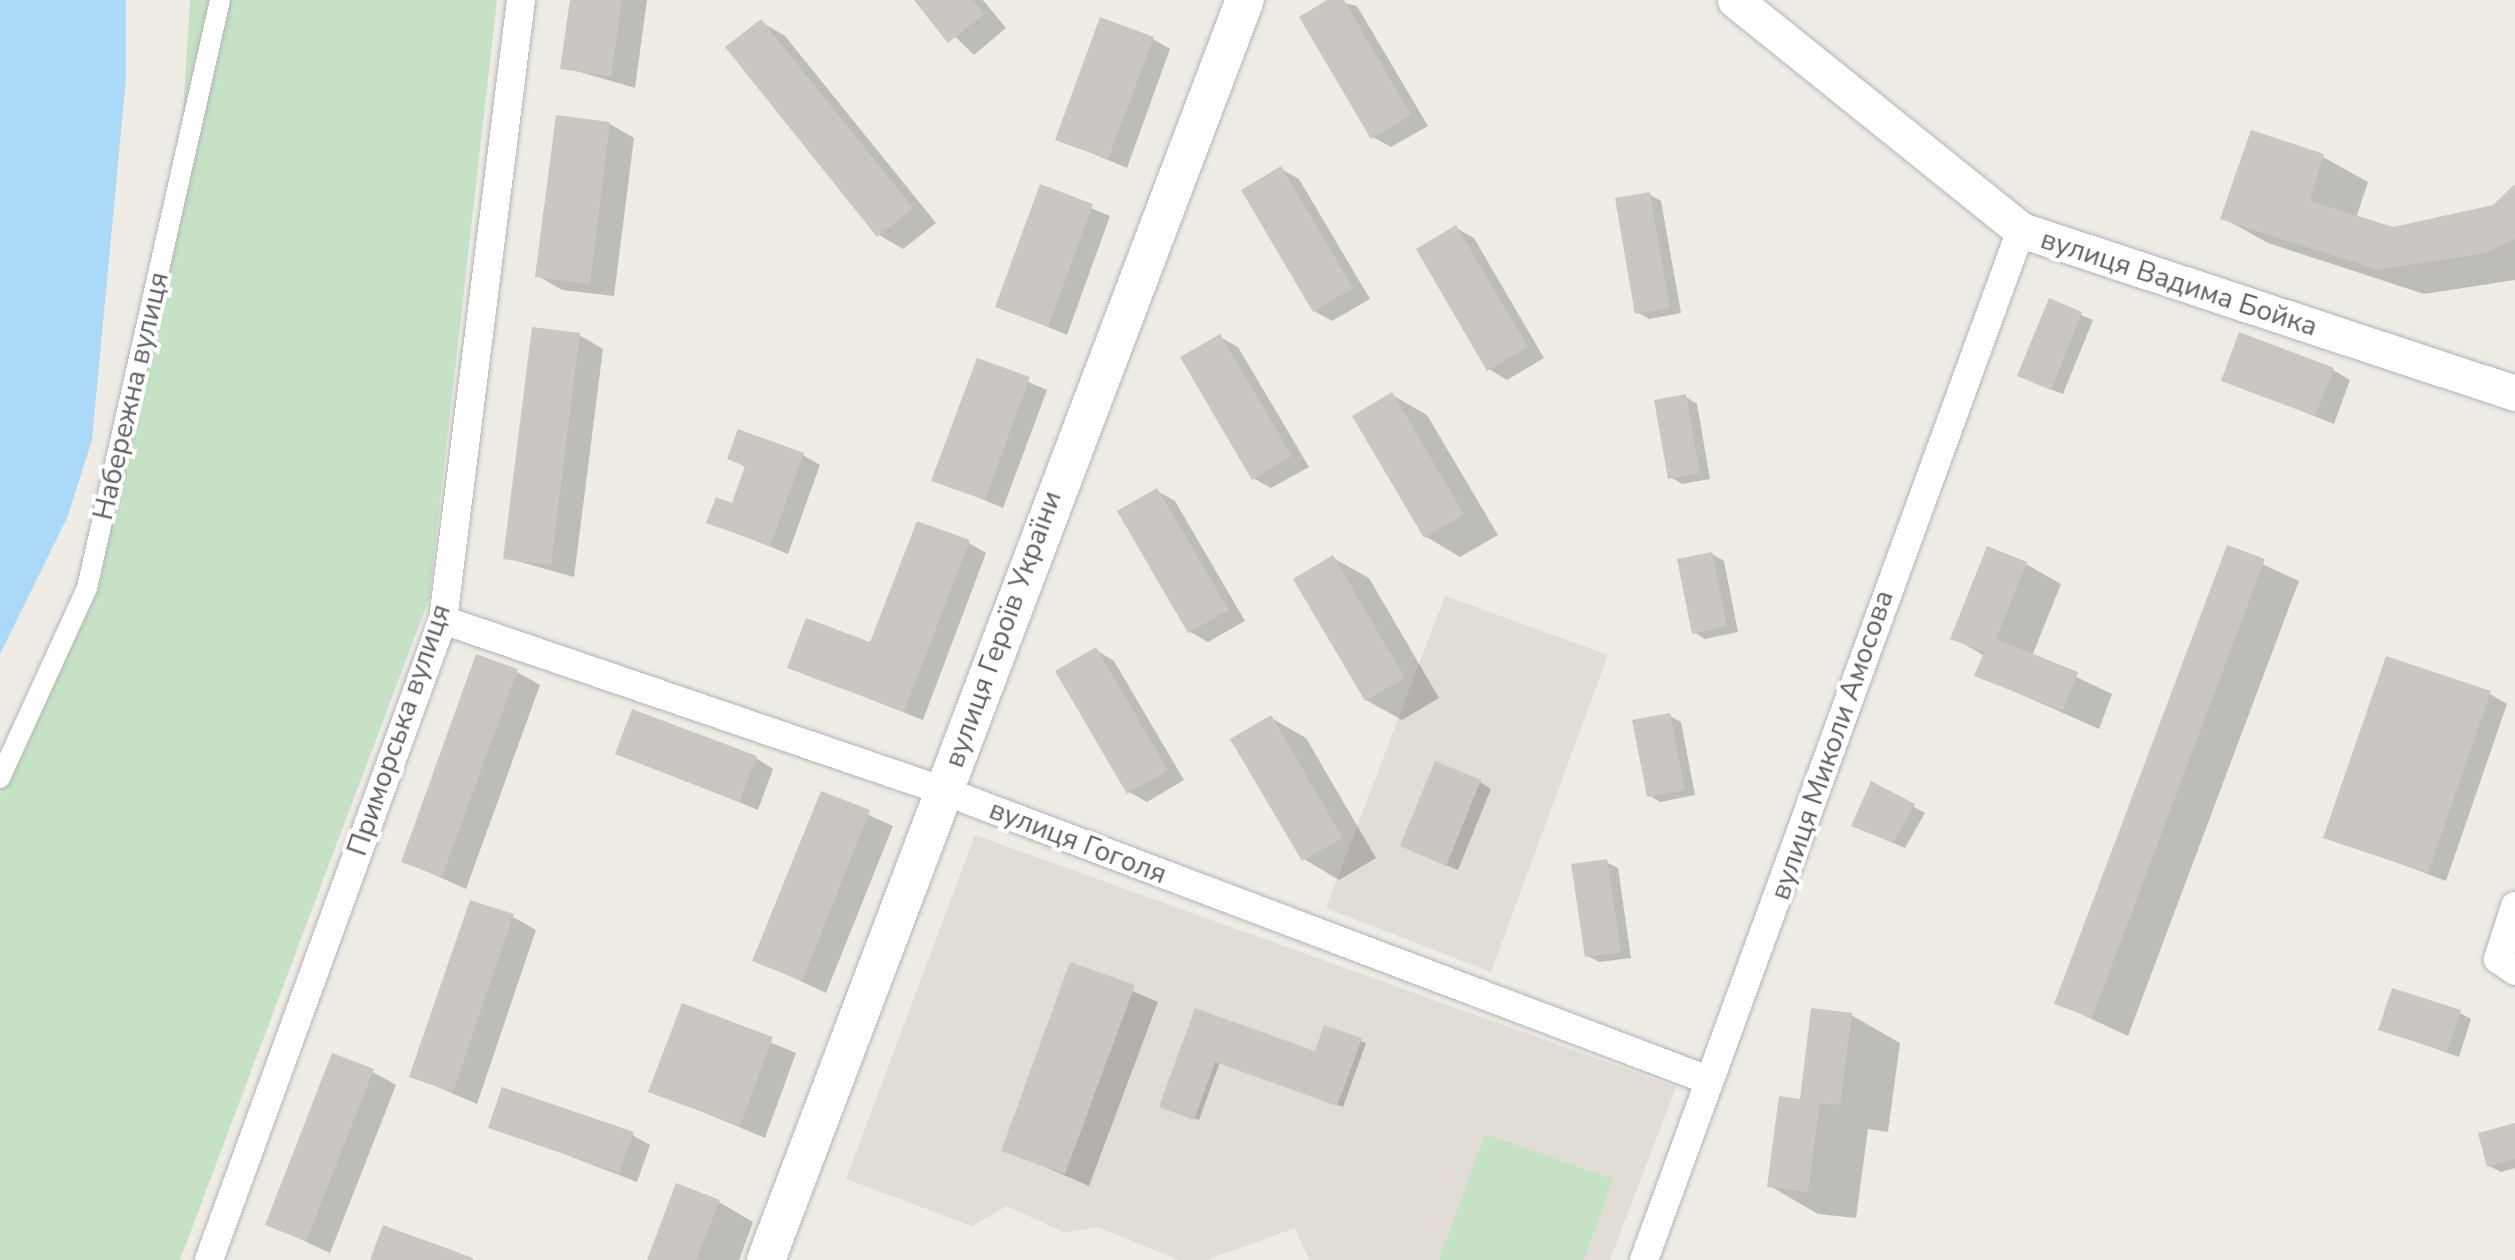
<!DOCTYPE html>
<meta charset="utf-8">
<style>
body{margin:0}
#map{position:relative;width:2515px;height:1260px;overflow:hidden;background:#eeece5;font-family:"Nunito Sans",sans-serif}
div>[style]{position:absolute}
.education>*{inset:0;background:#e1ddd6}
.green>*{inset:0;background:#c5e3c4}
.water>*{inset:0;background:#abdaf8}
.shadow>*{inset:0;background:#0003}
.building>*{inset:0;background:#cac6c2}
.roads{filter:drop-shadow(0 0 2px #b2b5b9) drop-shadow(0 0 2px #b2b5b9)}
.pedestrian>*{height:20px;margin:-10px;padding:0 10px;transform-origin:10px;border-radius:10px;background:#fff}
.minor>*{height:28px;margin:-14px;padding:0 14px;transform-origin:14px;border-radius:14px;background:#fff}
.tertiary>*{height:35px;margin:-17.5px;padding:0 17.5px;transform-origin:17.5px;border-radius:17.5px;background:#fff}
.secondary>*{height:38px;margin:-19px;padding:0 19px;transform-origin:19px;border-radius:19px;background:#fff}
span{translate:-50% -50%;white-space:nowrap;text-align:center;line-height:1.15;-webkit-text-stroke:8px #fff;paint-order:stroke}
.street-label{font-size:28px;color:#5d6064}
</style>
<div id="map">
<div class="education">
<div style="clip-path:polygon(1445px 596px,1608px 655px,1491px 972px,1326px 908px)"></div>
<div style="clip-path:polygon(975px 835px,1676px 1087px,1610px 1260px,1309px 1260px,1295px 1228px,1207px 1260px,1179px 1260px,1097px 1227px,1065px 1233px,1007px 1206px,972px 1226px,846px 1179px)"></div>
</div>
<div class="green">
<div style="clip-path:polygon(190px 0,497px 0,429px 599px,180px 1260px,0 1260px,0 771px,99px 589px,182px 130px)"></div>
<div style="clip-path:polygon(1485px 1134px,1613px 1179px,1584px 1260px,1439px 1260px)"></div>
</div>
<div class="water">
<div style="clip-path:polygon(0 0,126px 0,126px 79px,92px 440px,67px 518px,0 654px)"></div>
</div>
<div class="shadow">
<div style="clip-path:polygon(572px 0,647px 0,635px 88px,563px 67px)"></div>
<div style="clip-path:polygon(917px 0,983px 0,1006px 28px,974px 55px)"></div>
<div style="clip-path:polygon(1332px 0,1357px 6px,1428px 126px,1391px 147px,1373px 137px)"></div>
<div style="clip-path:polygon(761px 22px,785px 36px,936px 223px,903px 249px,879px 235px)"></div>
<div style="clip-path:polygon(1153px 39px,1170px 49px,1127px 168px,1058px 139px)"></div>
<div style="clip-path:polygon(610px 124px,634px 138px,614px 296px,562px 290px,538px 276px)"></div>
<div style="clip-path:polygon(2323px 157px,2368px 182px,2356px 218px,2393px 229px,2494px 208px,2515px 188px,2515px 280px,2424px 294px,2268px 243px,2223px 218px)"></div>
<div style="clip-path:polygon(1281px 169px,1299px 179px,1370px 299px,1332px 321px,1314px 311px)"></div>
<div style="clip-path:polygon(1041px 187px,1110px 216px,1067px 335px,998px 306px)"></div>
<div style="clip-path:polygon(1650px 195px,1661px 201px,1681px 313px,1649px 319px,1637px 312px)"></div>
<div style="clip-path:polygon(1456px 228px,1474px 238px,1544px 358px,1507px 380px,1489px 369px)"></div>
<div style="clip-path:polygon(2050px 302px,2093px 320px,2063px 394px,2032px 382px)"></div>
<div style="clip-path:polygon(579px 335px,603px 349px,574px 577px,506px 558px)"></div>
<div style="clip-path:polygon(1220px 337px,1238px 347px,1309px 467px,1271px 488px,1253px 478px)"></div>
<div style="clip-path:polygon(978px 361px,1047px 390px,1003px 508px,934px 479px)"></div>
<div style="clip-path:polygon(2333px 370px,2350px 380px,2334px 424px,2224px 380px)"></div>
<div style="clip-path:polygon(1392px 395px,1427px 415px,1498px 535px,1460px 557px,1425px 536px)"></div>
<div style="clip-path:polygon(1686px 397px,1697px 404px,1710px 479px,1682px 484px,1670px 477px)"></div>
<div style="clip-path:polygon(803px 455px,820px 465px,788px 554px,710px 522px,733px 506px,747px 468px,730px 458px)"></div>
<div style="clip-path:polygon(1157px 491px,1175px 501px,1245px 621px,1208px 642px,1190px 632px)"></div>
<div style="clip-path:polygon(969px 543px,986px 553px,923px 720px,790px 667px,872px 645px)"></div>
<div style="clip-path:polygon(2228px 548px,2299px 581px,2128px 1036px,2057px 1003px)"></div>
<div style="clip-path:polygon(1712px 554px,1724px 561px,1738px 632px,1705px 639px,1694px 632px)"></div>
<div style="clip-path:polygon(1333px 558px,1369px 578px,1439px 698px,1402px 720px,1366px 700px)"></div>
<div style="clip-path:polygon(2026px 564px,2061px 584px,2032px 656px,2112px 694px,2099px 729px,1977px 675px,1985px 656px,1953px 638px)"></div>
<div style="clip-path:polygon(1096px 650px,1114px 661px,1184px 780px,1147px 802px,1129px 792px)"></div>
<div style="clip-path:polygon(517px 672px,540px 685px,466px 889px,404px 861px)"></div>
<div style="clip-path:polygon(2490px 694px,2507px 704px,2446px 881px,2326px 836px)"></div>
<div style="clip-path:polygon(1670px 716px,1681px 722px,1695px 795px,1660px 802px,1649px 795px)"></div>
<div style="clip-path:polygon(1271px 718px,1306px 738px,1376px 858px,1339px 880px,1304px 859px)"></div>
<div style="clip-path:polygon(618px 753px,756px 758px,773px 769px,758px 810px)"></div>
<div style="clip-path:polygon(1480px 782px,1491px 789px,1458px 870px,1414px 852px)"></div>
<div style="clip-path:polygon(1872px 784px,1925px 813px,1905px 848px,1865px 831px)"></div>
<div style="clip-path:polygon(822px 794px,893px 826px,826px 993px,755px 960px)"></div>
<div style="clip-path:polygon(1606px 862px,1618px 868px,1631px 958px,1599px 962px,1588px 956px)"></div>
<div style="clip-path:polygon(513px 917px,536px 930px,477px 1104px,412px 1076px)"></div>
<div style="clip-path:polygon(1072px 965px,1158px 1002px,1089px 1186px,1004px 1149px)"></div>
<div style="clip-path:polygon(683px 1006px,796px 1053px,765px 1138px,652px 1091px)"></div>
<div style="clip-path:polygon(1197px 1011px,1316px 1054px,1325px 1028px,1366px 1043px,1343px 1107px,1220px 1062px,1199px 1120px,1167px 1109px)"></div>
<div style="clip-path:polygon(2460px 1013px,2471px 1019px,2459px 1057px,2381px 1029px)"></div>
<div style="clip-path:polygon(1851px 1015px,1900px 1043px,1888px 1132px,1868px 1129px,1856px 1218px,1818px 1214px,1770px 1186px,1802px 1102px)"></div>
<div style="clip-path:polygon(373px 1072px,396px 1085px,330px 1253px,268px 1224px)"></div>
<div style="clip-path:polygon(2515px 1125px,2515px 1168px,2501px 1172px,2489px 1166px)"></div>
<div style="clip-path:polygon(491px 1126px,632px 1135px,650px 1145px,637px 1182px)"></div>
<div style="clip-path:polygon(719px 1202px,753px 1222px,739px 1260px,649px 1260px)"></div>
</div>
<div class="building">
<div style="clip-path:polygon(570px 0,622px 0,611px 76px,560px 69px)"></div>
<div style="clip-path:polygon(914px 0,973px 0,984px 14px,948px 43px)"></div>
<div style="clip-path:polygon(1327px 0,1344px 0,1411px 115px,1371px 139px,1299px 17px)"></div>
<div style="clip-path:polygon(1100px 17px,1154px 37px,1108px 159px,1055px 140px)"></div>
<div style="clip-path:polygon(761px 19px,913px 208px,877px 237px,725px 47px)"></div>
<div style="clip-path:polygon(556px 115px,610px 122px,590px 284px,535px 277px)"></div>
<div style="clip-path:polygon(2251px 130px,2324px 154px,2310px 201px,2393px 227px,2493px 205px,2515px 184px,2515px 239px,2485px 253px,2378px 270px,2220px 219px)"></div>
<div style="clip-path:polygon(1281px 166px,1353px 288px,1313px 312px,1241px 190px)"></div>
<div style="clip-path:polygon(1040px 184px,1093px 204px,1048px 327px,995px 307px)"></div>
<div style="clip-path:polygon(1650px 192px,1670px 308px,1635px 314px,1615px 198px)"></div>
<div style="clip-path:polygon(1456px 225px,1528px 347px,1487px 371px,1416px 249px)"></div>
<div style="clip-path:polygon(2049px 298px,2082px 312px,2051px 390px,2017px 376px)"></div>
<div style="clip-path:polygon(532px 327px,580px 333px,551px 565px,503px 559px)"></div>
<div style="clip-path:polygon(2239px 332px,2334px 368px,2315px 416px,2221px 381px)"></div>
<div style="clip-path:polygon(1220px 334px,1292px 456px,1252px 480px,1180px 357px)"></div>
<div style="clip-path:polygon(977px 358px,1030px 377px,985px 500px,931px 481px)"></div>
<div style="clip-path:polygon(1392px 392px,1464px 514px,1424px 538px,1352px 416px)"></div>
<div style="clip-path:polygon(1686px 394px,1700px 473px,1668px 479px,1654px 400px)"></div>
<div style="clip-path:polygon(738px 429px,804px 453px,770px 546px,706px 523px,716px 497px,732px 503px,745px 466px,727px 459px)"></div>
<div style="clip-path:polygon(1157px 488px,1229px 610px,1188px 633px,1117px 511px)"></div>
<div style="clip-path:polygon(917px 521px,970px 540px,904px 712px,787px 668px,806px 618px,870px 642px)"></div>
<div style="clip-path:polygon(2227px 545px,2265px 559px,2092px 1018px,2054px 1004px)"></div>
<div style="clip-path:polygon(1987px 546px,2027px 562px,1996px 639px,2078px 672px,2063px 711px,1974px 676px,1984px 652px,1950px 639px)"></div>
<div style="clip-path:polygon(1712px 552px,1727px 626px,1692px 634px,1677px 559px)"></div>
<div style="clip-path:polygon(1333px 555px,1405px 678px,1365px 701px,1293px 579px)"></div>
<div style="clip-path:polygon(1096px 647px,1168px 770px,1127px 794px,1055px 671px)"></div>
<div style="clip-path:polygon(476px 654px,518px 669px,442px 877px,401px 862px)"></div>
<div style="clip-path:polygon(2386px 656px,2491px 691px,2428px 873px,2323px 838px)"></div>
<div style="clip-path:polygon(632px 709px,757px 756px,739px 802px,615px 754px)"></div>
<div style="clip-path:polygon(1670px 713px,1685px 790px,1647px 797px,1632px 720px)"></div>
<div style="clip-path:polygon(1271px 715px,1343px 838px,1302px 861px,1230px 739px)"></div>
<div style="clip-path:polygon(1435px 761px,1481px 780px,1446px 866px,1400px 846px)"></div>
<div style="clip-path:polygon(1871px 781px,1915px 804px,1893px 843px,1851px 826px)"></div>
<div style="clip-path:polygon(821px 791px,870px 810px,802px 981px,752px 961px)"></div>
<div style="clip-path:polygon(1607px 859px,1621px 952px,1585px 957px,1571px 864px)"></div>
<div style="clip-path:polygon(470px 900px,514px 914px,453px 1092px,409px 1077px)"></div>
<div style="clip-path:polygon(1070px 962px,1135px 985px,1065px 1174px,1001px 1151px)"></div>
<div style="clip-path:polygon(2392px 988px,2461px 1010px,2447px 1052px,2378px 1030px)"></div>
<div style="clip-path:polygon(682px 1003px,773px 1037px,740px 1126px,648px 1092px)"></div>
<div style="clip-path:polygon(1195px 1008px,1315px 1051px,1324px 1025px,1362px 1038px,1337px 1106px,1215px 1062px,1194px 1120px,1159px 1107px)"></div>
<div style="clip-path:polygon(1811px 1008px,1852px 1013px,1840px 1105px,1820px 1103px,1808px 1192px,1767px 1187px,1779px 1096px,1800px 1099px)"></div>
<div style="clip-path:polygon(332px 1053px,374px 1069px,306px 1241px,265px 1225px)"></div>
<div style="clip-path:polygon(502px 1087px,634px 1132px,619px 1173px,488px 1128px)"></div>
<div style="clip-path:polygon(2515px 1123px,2515px 1159px,2487px 1167px,2478px 1133px)"></div>
<div style="clip-path:polygon(676px 1183px,720px 1200px,696px 1260px,647px 1260px)"></div>
<div style="clip-path:polygon(383px 1225px,473px 1258px,473px 1260px,370px 1260px)"></div>
</div>
<div class="roads">
<div class="pedestrian">
<div style="left:0;top:778px;width:209px;rotate:-65.4deg"></div>
<div style="left:87px;top:588px;width:603px;rotate:-77.25deg"></div>
</div>
<div class="minor">
<div style="left:443px;top:620px;width:529px;rotate:18.85deg"></div>
<div style="left:944px;top:791px;width:817px;rotate:20.72deg"></div>
<div style="left:2515px;top:906px;width:56px;rotate:107.8deg"></div>
<div style="left:2498px;top:959px;width:21px;rotate:35deg"></div>
<div style="left:209px;top:1260px;width:681px;rotate:-69.92deg"></div>
<div style="left:443px;top:620px;width:625px;rotate:-82.83deg"></div>
<div style="left:1644px;top:1260px;width:1097px;rotate:-69.9deg"></div>
</div>
<div class="tertiary">
<div style="left:1735px;top:0;width:367px;rotate:38.8deg"></div>
<div style="left:2021px;top:230px;width:520px;rotate:18.26deg"></div>
</div>
<div class="secondary">
<div style="left:766px;top:1260px;width:1348px;rotate:-69.19deg"></div>
</div>
</div>
<div class="street-label">
<span style="left:2179px;top:283px;rotate:18deg">вулиця Вадима Бойка</span>
<span style="left:131px;top:396px;rotate:-77deg">Набережна вулиця</span>
<span style="left:1003px;top:629px;rotate:-70deg">вулиця Героїв України</span>
<span style="left:399px;top:730px;rotate:-71deg">Приморська вулиця</span>
<span style="left:1832px;top:745px;rotate:-71deg">вулиця Миколи Амосова</span>
<span style="left:1078px;top:842px;rotate:21deg">вулиця Гоголя</span>
</div>
</div>
